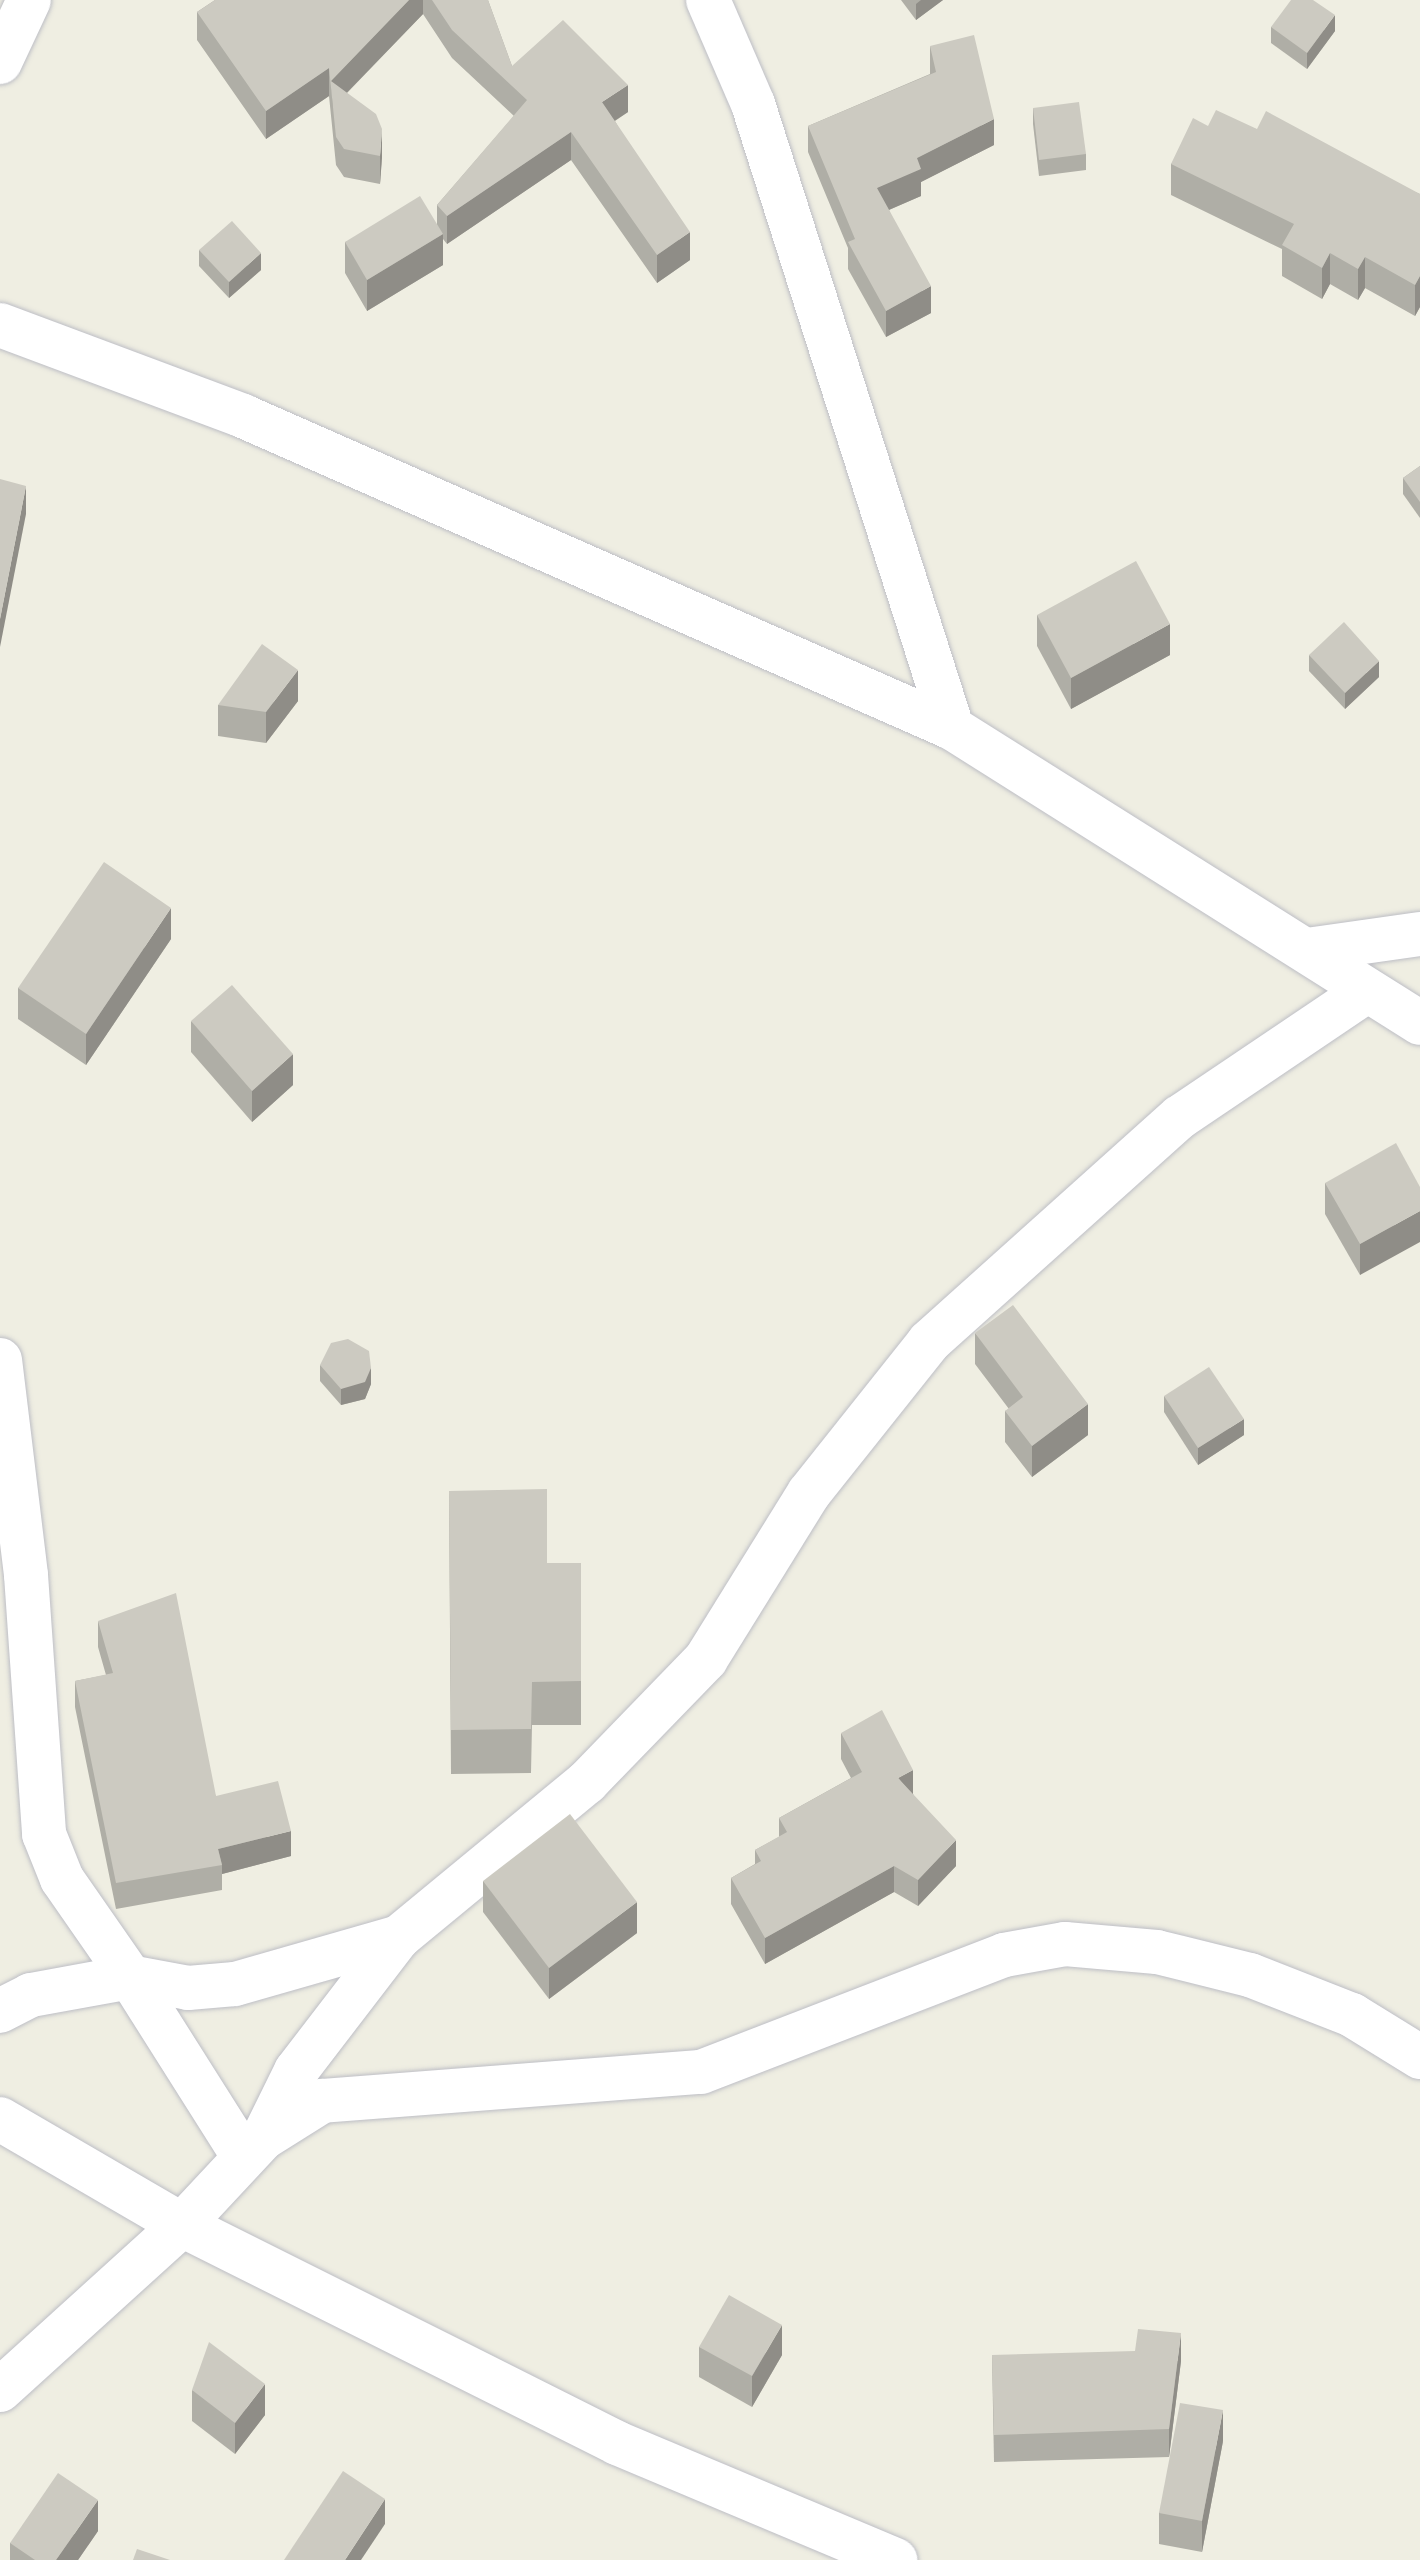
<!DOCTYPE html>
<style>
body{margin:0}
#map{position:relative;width:1420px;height:2560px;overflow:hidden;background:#efeee2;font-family:"Archivo Narrow",sans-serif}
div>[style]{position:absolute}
.roads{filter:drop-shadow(0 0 2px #bdbec5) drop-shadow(0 0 2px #bdbec5)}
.minor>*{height:44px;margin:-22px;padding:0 22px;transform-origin:22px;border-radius:22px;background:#fff}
.wall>*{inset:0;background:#afaea6}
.shaded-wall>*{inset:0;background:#8f8d87}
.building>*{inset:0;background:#cccac1}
span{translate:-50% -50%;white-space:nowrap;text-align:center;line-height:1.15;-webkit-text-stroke:8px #fff;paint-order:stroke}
</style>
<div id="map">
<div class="roads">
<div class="minor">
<div style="left:708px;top:0;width:113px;rotate:66.6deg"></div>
<div style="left:753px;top:104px;width:655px;rotate:72.31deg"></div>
<div style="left:0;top:62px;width:68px;rotate:-64.9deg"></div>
<div style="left:0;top:325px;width:259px;rotate:20.5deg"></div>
<div style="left:243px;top:416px;width:775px;rotate:23.75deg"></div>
<div style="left:952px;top:728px;width:553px;rotate:32.22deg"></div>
<div style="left:1307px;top:950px;width:114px;rotate:-8.1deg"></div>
<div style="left:0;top:1360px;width:217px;rotate:83.1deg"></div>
<div style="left:26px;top:1575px;width:260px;rotate:86deg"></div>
<div style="left:44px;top:1834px;width:48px;rotate:68.2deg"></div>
<div style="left:62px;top:1879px;width:119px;rotate:55.2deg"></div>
<div style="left:130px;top:1977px;width:101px;rotate:169.7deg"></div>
<div style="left:31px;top:1995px;width:35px;rotate:153deg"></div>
<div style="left:130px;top:1977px;width:59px;rotate:10.7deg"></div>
<div style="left:188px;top:1988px;width:47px;rotate:-4.9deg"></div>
<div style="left:235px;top:1984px;width:171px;rotate:-16deg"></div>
<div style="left:130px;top:1977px;width:213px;rotate:57.7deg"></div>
<div style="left:0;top:2119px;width:211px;rotate:30.2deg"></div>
<div style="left:182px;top:2225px;width:487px;rotate:26.6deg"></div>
<div style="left:617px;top:2443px;width:302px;rotate:22.8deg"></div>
<div style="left:263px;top:2138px;width:75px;rotate:-63.8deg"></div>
<div style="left:296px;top:2071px;width:169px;rotate:-52.5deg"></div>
<div style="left:399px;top:1937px;width:244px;rotate:-39.5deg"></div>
<div style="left:587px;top:1782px;width:171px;rotate:-45.9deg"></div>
<div style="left:706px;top:1659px;width:195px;rotate:-58.2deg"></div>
<div style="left:809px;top:1493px;width:193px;rotate:-51.5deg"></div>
<div style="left:929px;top:1342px;width:337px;rotate:-41.9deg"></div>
<div style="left:1180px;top:1117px;width:225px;rotate:-34deg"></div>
<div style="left:0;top:2390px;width:246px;rotate:-42.2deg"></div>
<div style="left:182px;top:2225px;width:119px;rotate:-47deg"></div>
<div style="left:263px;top:2138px;width:70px;rotate:-32.1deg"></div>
<div style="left:322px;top:2101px;width:380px;rotate:-4.4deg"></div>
<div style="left:701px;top:2072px;width:325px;rotate:-21.1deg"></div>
<div style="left:1004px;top:1955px;width:62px;rotate:-10.2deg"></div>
<div style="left:1065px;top:1944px;width:92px;rotate:5deg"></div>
<div style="left:1157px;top:1952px;width:96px;rotate:13.9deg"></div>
<div style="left:1250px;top:1975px;width:110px;rotate:21.4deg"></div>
<div style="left:1352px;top:2015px;width:80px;rotate:31.7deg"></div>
</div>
</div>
<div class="wall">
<div style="clip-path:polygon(215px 0,488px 0,512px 66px,628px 112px,615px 121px,690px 260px,657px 283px,571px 160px,447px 244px,443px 239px,443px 265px,367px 311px,345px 273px,345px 242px,437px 224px,437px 205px,514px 116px,452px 58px,423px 14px,347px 93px,382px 157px,380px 184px,344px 177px,336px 165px,329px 96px,266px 139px,197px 40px,197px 12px)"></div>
<div style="clip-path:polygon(901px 0,943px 0,916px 20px)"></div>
<div style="clip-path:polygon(1271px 27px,1335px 31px,1307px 69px,1271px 43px)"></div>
<div style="clip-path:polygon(930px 46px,994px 145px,921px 182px,921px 196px,889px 210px,931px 313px,886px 337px,848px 269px,848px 248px,808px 152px,808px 126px,930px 74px)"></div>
<div style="clip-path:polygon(1033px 108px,1086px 154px,1086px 170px,1039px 176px,1033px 124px)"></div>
<div style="clip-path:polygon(1208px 126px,1257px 129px,1420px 194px,1420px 307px,1415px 316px,1365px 288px,1358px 300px,1330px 284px,1322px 299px,1282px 276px,1282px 249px,1171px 195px,1171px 164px)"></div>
<div style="clip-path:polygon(199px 250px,261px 270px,229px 298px,199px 266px)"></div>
<div style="clip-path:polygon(1420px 466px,1420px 518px,1403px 494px,1403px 478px)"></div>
<div style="clip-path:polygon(1037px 615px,1170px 655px,1071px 709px,1037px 646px)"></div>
<div style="clip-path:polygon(1309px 655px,1379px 677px,1345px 709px,1309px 671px)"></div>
<div style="clip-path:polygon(298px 701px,266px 743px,218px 736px,218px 705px)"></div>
<div style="clip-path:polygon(171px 939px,86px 1065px,18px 1019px,18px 988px)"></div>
<div style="clip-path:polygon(191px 1021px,293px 1085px,252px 1122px,191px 1052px)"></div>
<div style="clip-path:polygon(1325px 1183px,1420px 1187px,1360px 1275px,1325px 1214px)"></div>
<div style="clip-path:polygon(975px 1333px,1088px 1435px,1032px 1477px,1005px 1442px,1005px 1411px,1009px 1409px,975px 1364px)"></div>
<div style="clip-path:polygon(320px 1365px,371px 1384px,365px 1399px,341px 1405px,320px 1381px)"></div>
<div style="clip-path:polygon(1164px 1396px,1244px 1435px,1198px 1465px,1164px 1412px)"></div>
<div style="clip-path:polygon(449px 1491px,547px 1563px,581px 1563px,581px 1725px,532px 1725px,531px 1773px,451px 1774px)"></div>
<div style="clip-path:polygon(98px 1621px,216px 1796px,291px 1856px,222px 1874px,222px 1890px,116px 1909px,75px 1707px,75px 1681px,106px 1675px,98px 1647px)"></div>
<div style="clip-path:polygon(841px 1733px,913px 1794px,956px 1866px,918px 1906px,894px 1892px,765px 1964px,731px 1904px,731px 1878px,755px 1864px,755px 1850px,779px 1837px,779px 1818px,851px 1778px,841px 1759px)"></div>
<div style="clip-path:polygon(483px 1881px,637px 1933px,549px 1999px,483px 1912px)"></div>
<div style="clip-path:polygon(699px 2347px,782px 2355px,752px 2407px,699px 2377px)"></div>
<div style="clip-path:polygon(992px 2355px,1181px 2361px,1169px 2457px,994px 2462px)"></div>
<div style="clip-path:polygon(192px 2390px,265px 2415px,235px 2454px,192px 2421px)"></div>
<div style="clip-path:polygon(1223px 2441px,1202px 2552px,1159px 2544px,1159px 2513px)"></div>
<div style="clip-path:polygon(98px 2531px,78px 2560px,10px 2560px,10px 2543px)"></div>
</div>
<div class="shaded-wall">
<div style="clip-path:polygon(409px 0,423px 0,423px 14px,333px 107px,331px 81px)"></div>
<div style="clip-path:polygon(921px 0,943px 0,916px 20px,916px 4px)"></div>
<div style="clip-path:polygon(1335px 15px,1335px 31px,1307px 69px,1307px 53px)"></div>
<div style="clip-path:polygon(329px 68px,329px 96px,266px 139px,266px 111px)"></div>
<div style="clip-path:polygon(628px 85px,628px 112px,602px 129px,602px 102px)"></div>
<div style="clip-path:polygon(994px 119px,994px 145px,921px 182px,921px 196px,877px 215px,877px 188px,917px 158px)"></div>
<div style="clip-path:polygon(382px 129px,382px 157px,380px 184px,380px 156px)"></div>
<div style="clip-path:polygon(571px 132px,571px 160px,447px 244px,447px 216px)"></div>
<div style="clip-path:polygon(690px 232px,690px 260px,657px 283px,657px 255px)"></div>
<div style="clip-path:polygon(443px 234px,443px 265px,367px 311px,367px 280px)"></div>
<div style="clip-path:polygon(261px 253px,261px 270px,229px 298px,229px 282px)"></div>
<div style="clip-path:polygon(1330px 253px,1330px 284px,1322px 299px,1322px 268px)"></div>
<div style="clip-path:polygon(1365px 257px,1365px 288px,1358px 300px,1358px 269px)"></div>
<div style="clip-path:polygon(1420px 276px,1420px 307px,1415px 316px,1415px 285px)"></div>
<div style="clip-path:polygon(931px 286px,931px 313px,886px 337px,886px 311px)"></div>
<div style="clip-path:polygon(26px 486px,26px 514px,0 647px,0 619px)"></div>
<div style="clip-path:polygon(1170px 624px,1170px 655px,1071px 709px,1071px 678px)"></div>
<div style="clip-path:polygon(1379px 661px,1379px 677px,1345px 709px,1345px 693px)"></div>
<div style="clip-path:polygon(298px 670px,298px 701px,266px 743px,266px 712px)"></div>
<div style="clip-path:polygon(171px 908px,171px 939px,86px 1065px,86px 1034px)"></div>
<div style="clip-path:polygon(293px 1054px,293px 1085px,252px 1122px,252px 1091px)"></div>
<div style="clip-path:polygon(1420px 1211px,1420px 1242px,1360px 1275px,1360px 1244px)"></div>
<div style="clip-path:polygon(371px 1368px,371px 1384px,365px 1399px,341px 1405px,341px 1389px)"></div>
<div style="clip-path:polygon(1088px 1404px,1088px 1435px,1032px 1477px,1032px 1446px)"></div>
<div style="clip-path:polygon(1244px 1419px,1244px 1435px,1198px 1465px,1198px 1448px)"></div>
<div style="clip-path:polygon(913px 1770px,913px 1796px,898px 1778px)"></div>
<div style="clip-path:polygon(291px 1831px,291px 1856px,222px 1874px,222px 1865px,218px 1849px)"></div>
<div style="clip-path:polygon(956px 1840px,956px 1866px,918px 1906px,918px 1880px)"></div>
<div style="clip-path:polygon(894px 1866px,894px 1892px,765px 1964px,765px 1938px)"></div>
<div style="clip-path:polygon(637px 1902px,637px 1933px,549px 1999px,549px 1968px)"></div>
<div style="clip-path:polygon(782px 2325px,782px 2355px,752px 2407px,752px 2376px)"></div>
<div style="clip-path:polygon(1181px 2333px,1181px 2361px,1169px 2457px,1169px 2429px)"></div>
<div style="clip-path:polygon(265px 2384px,265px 2415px,235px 2454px,235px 2423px)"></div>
<div style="clip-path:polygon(1223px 2410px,1223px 2441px,1202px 2552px,1202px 2521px)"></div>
<div style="clip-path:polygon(385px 2499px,385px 2524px,361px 2560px,345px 2560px)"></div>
<div style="clip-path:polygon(98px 2500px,98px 2531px,78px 2560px,56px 2560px)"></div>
</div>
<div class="building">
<div style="clip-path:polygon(215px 0,409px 0,331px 81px,376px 114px,382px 129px,380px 156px,344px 149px,336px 137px,329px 68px,266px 111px,197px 12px)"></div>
<div style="clip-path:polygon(432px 0,488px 0,512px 66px,563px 20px,628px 85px,602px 102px,690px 232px,657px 255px,571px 132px,447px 216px,437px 205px,527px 100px,452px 30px)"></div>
<div style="clip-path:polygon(1291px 0,1313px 0,1335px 15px,1307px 53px,1271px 27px)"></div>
<div style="clip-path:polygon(974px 35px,994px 119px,917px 158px,921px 169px,877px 188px,931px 286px,886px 311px,848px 242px,855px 239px,808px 126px,936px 72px,930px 46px)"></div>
<div style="clip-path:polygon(1079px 102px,1086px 154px,1039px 160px,1033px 108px)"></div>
<div style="clip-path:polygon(1216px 110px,1257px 129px,1266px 111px,1420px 194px,1420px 276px,1415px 285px,1365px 257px,1358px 269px,1330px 253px,1322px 268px,1282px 245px,1294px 224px,1171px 164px,1193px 118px,1208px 126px)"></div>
<div style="clip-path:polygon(420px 196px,443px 234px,367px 280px,345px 242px)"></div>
<div style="clip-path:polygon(232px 221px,261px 253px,229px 282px,199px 250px)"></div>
<div style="clip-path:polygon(1420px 466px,1420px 502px,1403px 478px)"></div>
<div style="clip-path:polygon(0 479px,26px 486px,0 619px)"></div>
<div style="clip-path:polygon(1136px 561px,1170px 624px,1071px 678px,1037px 615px)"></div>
<div style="clip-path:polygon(1344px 622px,1379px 661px,1345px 693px,1309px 655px)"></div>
<div style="clip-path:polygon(262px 644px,298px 670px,266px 712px,218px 705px)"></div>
<div style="clip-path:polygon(104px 862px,171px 908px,86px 1034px,18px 988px)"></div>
<div style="clip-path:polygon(232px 985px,293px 1054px,252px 1091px,191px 1021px)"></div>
<div style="clip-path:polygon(1396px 1143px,1420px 1187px,1420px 1211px,1360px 1244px,1325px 1183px)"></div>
<div style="clip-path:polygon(1013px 1305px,1088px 1404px,1032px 1446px,1005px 1411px,1023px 1397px,975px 1333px)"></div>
<div style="clip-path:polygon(348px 1339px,369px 1351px,371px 1368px,365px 1382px,341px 1389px,320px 1365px,331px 1343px)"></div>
<div style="clip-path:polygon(1209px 1367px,1244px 1419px,1198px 1448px,1164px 1396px)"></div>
<div style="clip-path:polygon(547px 1489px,547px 1563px,581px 1563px,581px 1681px,532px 1682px,531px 1729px,451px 1730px,449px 1491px)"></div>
<div style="clip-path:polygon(176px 1593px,216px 1796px,278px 1781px,291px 1831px,218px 1849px,222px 1865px,116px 1883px,75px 1681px,113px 1673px,98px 1621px)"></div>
<div style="clip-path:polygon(882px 1710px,913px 1770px,898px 1778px,956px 1840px,918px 1880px,894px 1866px,765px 1938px,731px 1878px,761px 1861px,755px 1850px,787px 1832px,779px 1818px,862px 1772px,841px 1733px)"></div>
<div style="clip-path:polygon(570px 1814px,637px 1902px,549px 1968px,483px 1881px)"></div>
<div style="clip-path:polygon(729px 2295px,782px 2325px,752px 2376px,699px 2347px)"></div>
<div style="clip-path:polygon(1138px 2329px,1181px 2333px,1169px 2429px,994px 2435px,992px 2355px,1135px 2351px)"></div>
<div style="clip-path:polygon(209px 2342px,265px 2384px,235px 2423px,192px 2390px)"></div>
<div style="clip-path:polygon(1180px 2403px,1223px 2410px,1202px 2521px,1159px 2513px)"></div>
<div style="clip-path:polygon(343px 2471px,385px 2499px,345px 2560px,284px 2560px)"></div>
<div style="clip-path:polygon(58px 2473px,98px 2500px,56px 2560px,35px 2560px,10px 2543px)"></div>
<div style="clip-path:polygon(137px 2549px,170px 2560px,133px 2560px)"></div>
</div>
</div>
